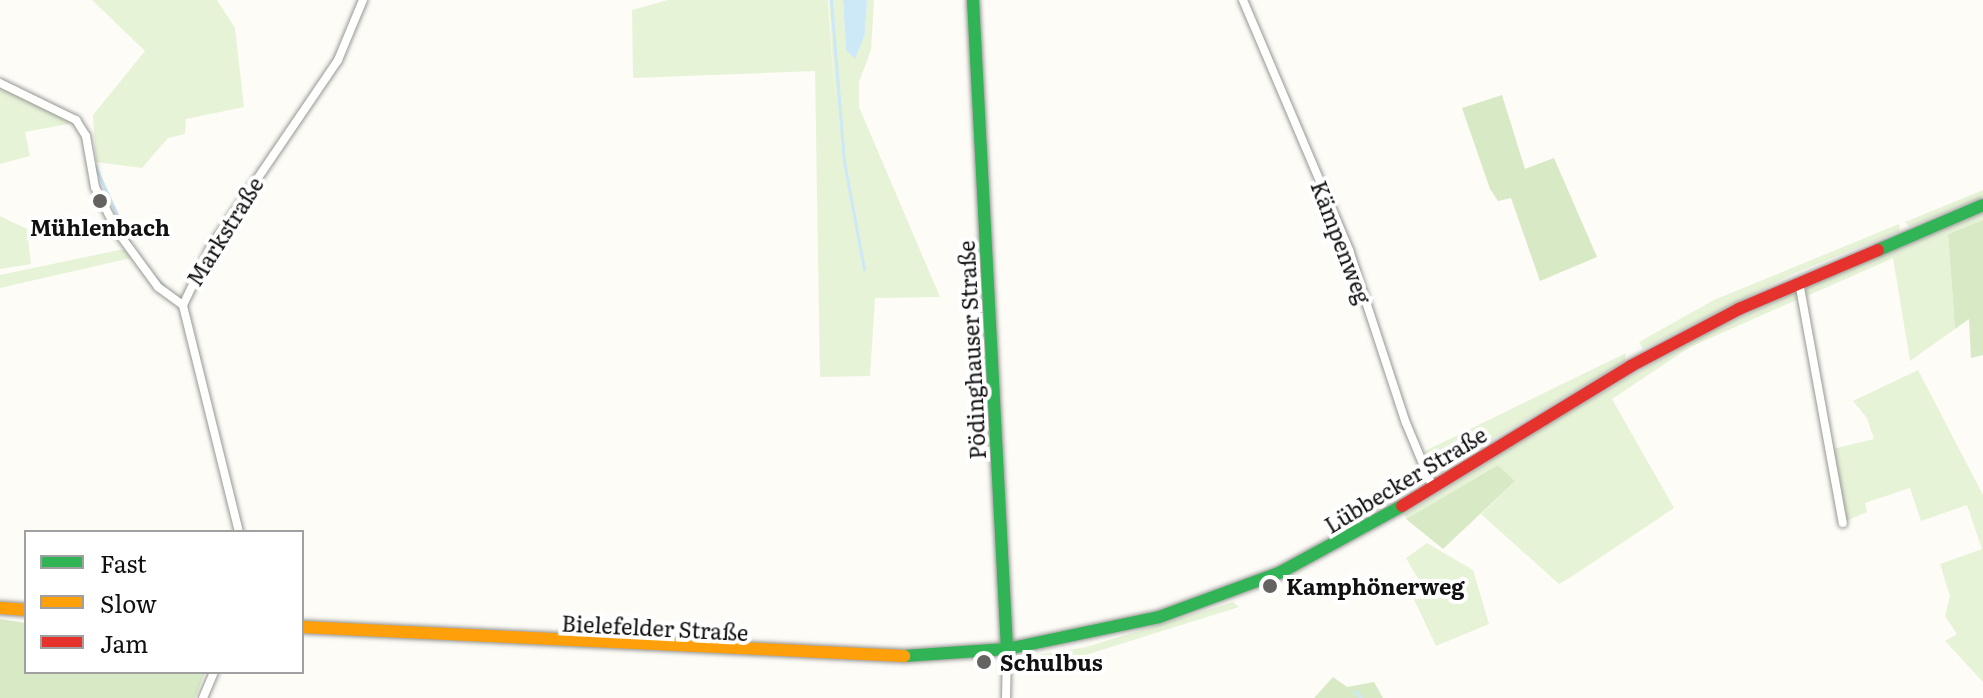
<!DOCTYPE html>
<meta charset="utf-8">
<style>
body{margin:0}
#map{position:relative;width:1983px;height:698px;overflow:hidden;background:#fdfcf7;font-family:Literata,serif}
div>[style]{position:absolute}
.green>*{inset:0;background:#e7f3d7}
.forest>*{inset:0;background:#d8eac5}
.water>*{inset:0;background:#cde8f7}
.stream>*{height:3px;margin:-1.5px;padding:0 1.5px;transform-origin:1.5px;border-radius:1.5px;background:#cde8f7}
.roads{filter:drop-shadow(0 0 2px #979795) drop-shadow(0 0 2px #979795)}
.street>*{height:8px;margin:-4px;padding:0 4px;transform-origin:4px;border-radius:4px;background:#fffffe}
.fast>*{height:12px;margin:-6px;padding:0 6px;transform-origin:6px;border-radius:6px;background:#30b455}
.slow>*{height:12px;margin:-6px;padding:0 6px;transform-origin:6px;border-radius:6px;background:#ff9f0a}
.jam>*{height:12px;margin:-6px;padding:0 6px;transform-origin:6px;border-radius:6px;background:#e5322d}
.dots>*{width:22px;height:22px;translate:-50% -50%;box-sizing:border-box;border:4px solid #fff;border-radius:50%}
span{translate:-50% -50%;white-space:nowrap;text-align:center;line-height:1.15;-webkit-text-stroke:8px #fff;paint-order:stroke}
.poi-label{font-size:22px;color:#111;font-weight:700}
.left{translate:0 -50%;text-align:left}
.street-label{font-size:22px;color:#111}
.legend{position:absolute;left:24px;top:530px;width:280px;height:144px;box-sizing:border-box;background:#fff;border:2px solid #a0a0a0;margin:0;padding:10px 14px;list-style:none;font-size:24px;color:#111}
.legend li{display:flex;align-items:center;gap:16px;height:40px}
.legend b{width:40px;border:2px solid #a0a0a0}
</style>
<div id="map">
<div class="green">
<div style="clip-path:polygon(92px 0,217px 0,235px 28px,244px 107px,186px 119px,185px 134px,168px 138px,142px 168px,96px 162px,93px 115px,145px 51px)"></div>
<div style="clip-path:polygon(668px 0,828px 0,835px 101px,829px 0,843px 0,846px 50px,855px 58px,865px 34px,867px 0,874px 0,871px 50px,859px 82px,859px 107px,940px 297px,875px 298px,870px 376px,820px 377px,815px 71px,633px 78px,632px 10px)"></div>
<div style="clip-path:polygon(0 88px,38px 105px,73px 123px,25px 132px,30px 156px,0 164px)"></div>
<div style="clip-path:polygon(1983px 190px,1983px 197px,1909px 227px,1905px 222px)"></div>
<div style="clip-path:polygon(1983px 213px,1983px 220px,1948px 234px,1955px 329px,1910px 361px,1893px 258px,1805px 297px,1807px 286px)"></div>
<div style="clip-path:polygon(0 216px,27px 229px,31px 264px,0 269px)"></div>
<div style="clip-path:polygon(1899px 224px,1900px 231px,1795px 273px,1643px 349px,1639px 342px,1714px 300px)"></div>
<div style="clip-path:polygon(124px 249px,131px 258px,0 288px,0 275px)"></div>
<div style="clip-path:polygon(1796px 292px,1799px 299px,1690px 347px,1612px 399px,1674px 508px,1571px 577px,1559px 584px,1481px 514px,1515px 481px,1498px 465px,1406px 519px,1405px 514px,1563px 415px,1709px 332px)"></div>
<div style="clip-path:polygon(1626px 353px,1625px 361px,1435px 473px,1425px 451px)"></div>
<div style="clip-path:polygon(1918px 370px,1983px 495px,1983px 682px,1945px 641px,1957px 634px,1945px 616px,1950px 596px,1940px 564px,1982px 549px,1967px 505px,1921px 521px,1910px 488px,1865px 503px,1867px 512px,1846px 521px,1833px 449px,1874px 439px,1867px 418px,1853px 401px)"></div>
<div style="clip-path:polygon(1427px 543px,1473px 570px,1489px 624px,1436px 646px,1409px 589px,1420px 582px,1406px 558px)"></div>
<div style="clip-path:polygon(1233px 602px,1239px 607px,1079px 657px,1011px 666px,1019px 658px,1086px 647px)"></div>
</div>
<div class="forest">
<div style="clip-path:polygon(1502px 95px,1525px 169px,1554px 158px,1597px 257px,1540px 281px,1511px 198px,1498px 201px,1490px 189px,1462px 108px)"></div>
<div style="clip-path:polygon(1983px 220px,1983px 355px,1971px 358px,1969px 319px,1955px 329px,1948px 234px)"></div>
<div style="clip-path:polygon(1498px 465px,1515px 481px,1443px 549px,1406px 519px)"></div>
<div style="clip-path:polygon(0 619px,26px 623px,26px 672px,205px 672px,195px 698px,0 698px)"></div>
<div style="clip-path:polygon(1333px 677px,1347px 687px,1374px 682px,1383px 698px,1314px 698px)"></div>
</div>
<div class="water">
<div style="clip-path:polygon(843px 0,867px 0,865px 34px,855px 59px,846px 50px)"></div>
</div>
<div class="stream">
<div style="left:831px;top:0;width:162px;rotate:85.4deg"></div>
<div style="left:844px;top:161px;width:110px;rotate:79.5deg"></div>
<div style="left:95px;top:166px;width:85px;rotate:65.6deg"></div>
<div style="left:153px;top:275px;width:16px;rotate:45deg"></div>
<div style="left:1355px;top:691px;width:9px;rotate:49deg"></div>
</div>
<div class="roads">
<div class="street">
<div style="left:1243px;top:0;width:272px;rotate:67deg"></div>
<div style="left:1349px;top:250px;width:182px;rotate:71.8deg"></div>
<div style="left:1406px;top:423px;width:70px;rotate:67.4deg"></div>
<div style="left:0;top:83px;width:85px;rotate:26deg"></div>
<div style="left:76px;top:120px;width:19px;rotate:58deg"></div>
<div style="left:86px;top:136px;width:52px;rotate:80deg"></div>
<div style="left:95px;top:187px;width:49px;rotate:63.4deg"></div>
<div style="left:117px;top:231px;width:69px;rotate:53.8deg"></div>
<div style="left:158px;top:287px;width:31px;rotate:36deg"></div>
<div style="left:1799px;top:282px;width:245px;rotate:79.7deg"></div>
<div style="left:239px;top:532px;width:234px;rotate:-103.9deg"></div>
<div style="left:183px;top:305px;width:64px;rotate:-64.2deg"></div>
<div style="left:211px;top:247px;width:226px;rotate:-55.8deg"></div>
<div style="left:338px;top:60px;width:65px;rotate:-67.4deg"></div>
<div style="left:203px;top:698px;width:28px;rotate:-67deg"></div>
<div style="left:1006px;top:698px;width:49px;rotate:-88.8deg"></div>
</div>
<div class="fast">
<div style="left:973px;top:0;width:650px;rotate:87deg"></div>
<div style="left:1878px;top:250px;width:114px;rotate:-23.2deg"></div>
<div style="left:904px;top:656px;width:103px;rotate:-3.9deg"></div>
<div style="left:1007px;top:649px;width:155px;rotate:-11.9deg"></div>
<div style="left:1159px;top:617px;width:130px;rotate:-20.2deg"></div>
<div style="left:1281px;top:572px;width:138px;rotate:-28.6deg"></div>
</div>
<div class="slow">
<div style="left:0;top:608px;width:26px;rotate:4deg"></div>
<div style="left:302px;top:627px;width:603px;rotate:2.76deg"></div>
</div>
<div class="jam">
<div style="left:1402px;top:506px;width:268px;rotate:-31.4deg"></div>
<div style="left:1631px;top:366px;width:122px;rotate:-27.8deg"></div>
<div style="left:1739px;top:309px;width:151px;rotate:-23deg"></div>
</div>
</div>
<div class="dots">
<div style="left:100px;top:201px;background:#646362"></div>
<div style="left:1270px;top:586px;background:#646362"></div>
<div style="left:984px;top:662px;background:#646362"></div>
</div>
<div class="poi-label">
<span style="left:100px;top:227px">Mühlenbach</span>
<span class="left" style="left:1286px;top:586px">Kamphönerweg</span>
<span class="left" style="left:1000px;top:662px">Schulbus</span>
</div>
<div class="street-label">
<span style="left:224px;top:231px;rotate:-58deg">Markstraße</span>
<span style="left:1342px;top:242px;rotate:69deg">Kämpenweg</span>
<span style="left:971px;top:350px;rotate:-93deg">Pödinghauser Straße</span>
<span style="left:1405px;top:479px;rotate:-31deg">Lübbecker Straße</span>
<span style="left:655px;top:627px;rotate:3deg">Bielefelder Straße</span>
</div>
<ul class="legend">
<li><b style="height:10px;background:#30b455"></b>Fast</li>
<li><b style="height:10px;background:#ff9f0a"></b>Slow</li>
<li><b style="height:10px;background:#e5322d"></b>Jam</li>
</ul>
</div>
